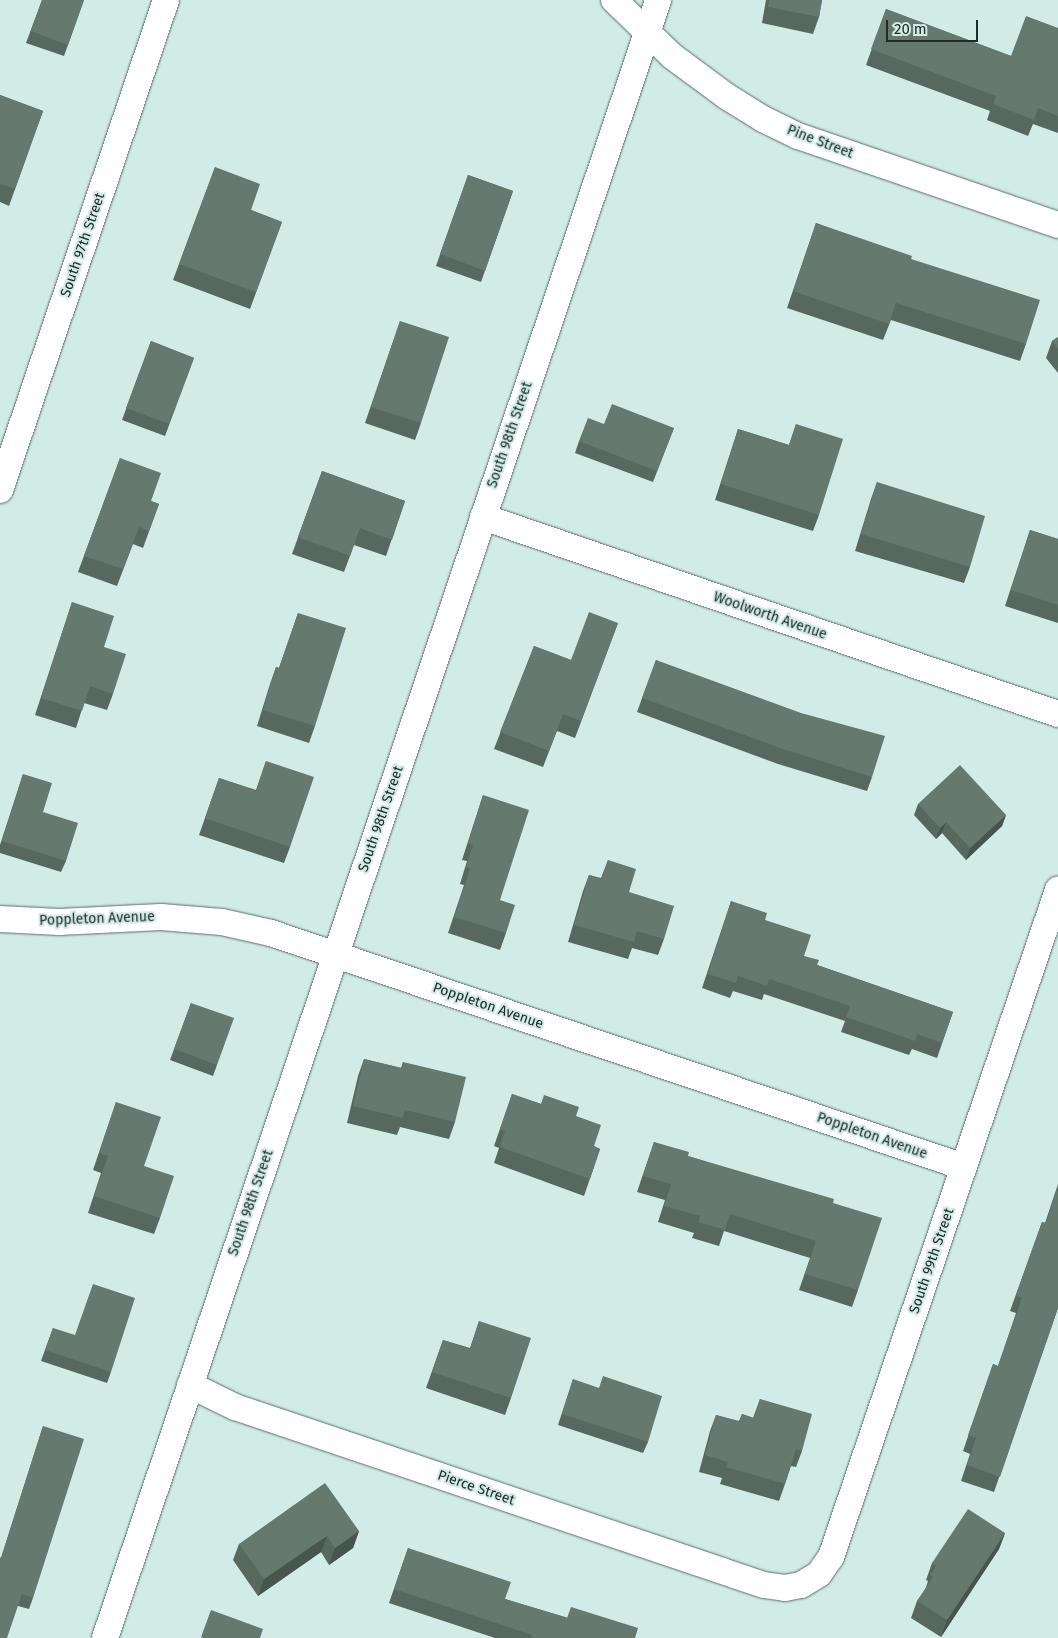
<!DOCTYPE html>
<style>
body{margin:0}
#map{position:relative;width:1058px;height:1638px;overflow:hidden;background:#d1ebe6;font-family:"Fira Sans",sans-serif}
div>[style]{position:absolute}
.roads{filter:drop-shadow(0 0 1px #576e6a) drop-shadow(0 0 1px #576e6a)}
.street>*{height:26px;margin:-13px;padding:0 13px;transform-origin:13px;border-radius:13px;background:#fff}
.wall>*{inset:0;background:#57685f}
.shaded-wall>*{inset:0;background:#47554e}
.building>*{inset:0;background:#65796f}
span{translate:-50% -50%;white-space:nowrap;text-align:center;line-height:1.15;-webkit-text-stroke:4px #d1ebe6;paint-order:stroke}
.street-label{font-size:14px;color:#202a29}
.scale{position:absolute;left:886px;top:20px;width:92px;height:22px;box-sizing:border-box;border:2px solid #202a29;border-top:0;padding-left:6px;font-size:15px;line-height:18px;white-space:nowrap;color:#202a29;-webkit-text-stroke:4px #d1ebe6;paint-order:stroke}
</style>
<div id="map">
<div class="roads">
<div class="street">
<div style="left:614px;top:0;width:81px;rotate:44deg"></div>
<div style="left:672px;top:56px;width:67px;rotate:36.5deg"></div>
<div style="left:726px;top:96px;width:44px;rotate:31.9deg"></div>
<div style="left:763px;top:119px;width:39px;rotate:26deg"></div>
<div style="left:798px;top:136px;width:275px;rotate:18.9deg"></div>
<div style="left:0;top:490px;width:517px;rotate:-71.28deg"></div>
<div style="left:483px;top:517px;width:608px;rotate:18.91deg"></div>
<div style="left:0;top:919px;width:59px;rotate:2.9deg"></div>
<div style="left:59px;top:922px;width:102px;rotate:-2.8deg"></div>
<div style="left:161px;top:917px;width:61px;rotate:4.7deg"></div>
<div style="left:222px;top:922px;width:50px;rotate:12.7deg"></div>
<div style="left:271px;top:933px;width:731px;rotate:18.66deg"></div>
<div style="left:190px;top:1385px;width:50px;rotate:26.1deg"></div>
<div style="left:235px;top:1407px;width:558px;rotate:18.6deg"></div>
<div style="left:764px;top:1585px;width:21px;rotate:8deg"></div>
<div style="left:785px;top:1588px;width:16px;rotate:-11deg"></div>
<div style="left:801px;top:1585px;width:21px;rotate:-31deg"></div>
<div style="left:819px;top:1574px;width:21px;rotate:-55deg"></div>
<div style="left:831px;top:1557px;width:705px;rotate:-71.21deg"></div>
<div style="left:105px;top:1638px;width:1729px;rotate:-71.34deg"></div>
</div>
</div>
<div class="wall">
<div style="clip-path:polygon(42px 0,84px 0,64px 56px,26px 43px)"></div>
<div style="clip-path:polygon(766px 0,822px 0,819px 17px,813px 34px,762px 23px)"></div>
<div style="clip-path:polygon(886px 9px,1011px 56px,1058px 28px,1058px 133px,1033px 124px,1028px 136px,987px 120px,990px 111px,866px 65px)"></div>
<div style="clip-path:polygon(0 95px,43px 111px,9px 206px,0 202px)"></div>
<div style="clip-path:polygon(215px 167px,251px 210px,282px 222px,250px 309px,173px 280px)"></div>
<div style="clip-path:polygon(468px 175px,513px 191px,481px 282px,436px 266px)"></div>
<div style="clip-path:polygon(816px 223px,911px 259px,1026px 344px,1020px 361px,891px 320px,883px 340px,787px 308px)"></div>
<div style="clip-path:polygon(400px 321px,421px 423px,415px 440px,365px 423px)"></div>
<div style="clip-path:polygon(1058px 337px,1058px 373px,1046px 358px,1052px 341px)"></div>
<div style="clip-path:polygon(151px 341px,194px 358px,165px 436px,122px 420px)"></div>
<div style="clip-path:polygon(604px 424px,674px 428px,653px 482px,575px 453px,579px 441px)"></div>
<div style="clip-path:polygon(796px 424px,819px 515px,813px 531px,715px 500px,738px 429px,789px 445px)"></div>
<div style="clip-path:polygon(120px 458px,151px 501px,159px 504px,143px 548px,133px 544px,117px 586px,78px 572px)"></div>
<div style="clip-path:polygon(322px 471px,405px 501px,386px 556px,354px 545px,344px 572px,292px 554px)"></div>
<div style="clip-path:polygon(877px 482px,970px 567px,964px 583px,855px 551px,871px 499px)"></div>
<div style="clip-path:polygon(1030px 530px,1058px 539px,1058px 623px,1005px 606px)"></div>
<div style="clip-path:polygon(72px 602px,104px 647px,113px 694px,107px 710px,84px 703px,76px 728px,35px 715px)"></div>
<div style="clip-path:polygon(298px 613px,315px 726px,309px 743px,257px 726px,270px 684px,276px 667px,279px 668px)"></div>
<div style="clip-path:polygon(618px 623px,575px 738px,557px 731px,543px 767px,494px 749px,534px 646px,571px 660px)"></div>
<div style="clip-path:polygon(656px 660px,872px 777px,867px 791px,778px 764px,637px 712px)"></div>
<div style="clip-path:polygon(266px 761px,290px 847px,284px 863px,199px 835px,219px 778px,256px 790px)"></div>
<div style="clip-path:polygon(23px 774px,43px 812px,66px 861px,61px 872px,0 853px,0 845px)"></div>
<div style="clip-path:polygon(483px 795px,500px 900px,506px 933px,500px 950px,448px 933px,464px 885px,460px 884px,467px 861px,462px 860px)"></div>
<div style="clip-path:polygon(918px 804px,1006px 815px,1002px 826px,966px 860px,942px 833px,936px 839px,914px 815px)"></div>
<div style="clip-path:polygon(608px 860px,629px 892px,664px 939px,658px 955px,632px 948px,628px 959px,568px 942px,583px 891px,589px 875px,601px 878px)"></div>
<div style="clip-path:polygon(731px 901px,765px 920px,804px 956px,817px 965px,953px 1012px,937px 1058px,912px 1049px,909px 1055px,841px 1032px,845px 1021px,764px 994px,762px 1000px,733px 991px,730px 998px,702px 988px)"></div>
<div style="clip-path:polygon(191px 1003px,217px 1065px,213px 1076px,170px 1060px)"></div>
<div style="clip-path:polygon(364px 1059px,401px 1068px,403px 1062px,455px 1122px,449px 1139px,400px 1127px,397px 1135px,347px 1123px,358px 1076px)"></div>
<div style="clip-path:polygon(512px 1094px,576px 1116px,594px 1146px,600px 1149px,584px 1196px,494px 1163px,499px 1148px,494px 1146px)"></div>
<div style="clip-path:polygon(116px 1102px,144px 1166px,160px 1218px,154px 1234px,88px 1213px,101px 1173px,93px 1170px)"></div>
<div style="clip-path:polygon(654px 1142px,688px 1156px,833px 1203px,858px 1290px,852px 1307px,799px 1290px,810px 1258px,724px 1231px,719px 1246px,692px 1238px,694px 1233px,658px 1222px,665px 1200px,637px 1192px)"></div>
<div style="clip-path:polygon(1058px 1184px,1058px 1308px,994px 1492px,961px 1481px,970px 1454px,963px 1451px,993px 1364px,998px 1366px,1016px 1313px,1010px 1311px,1042px 1222px,1045px 1223px)"></div>
<div style="clip-path:polygon(479px 1321px,511px 1398px,505px 1415px,426px 1388px,443px 1340px,470px 1348px)"></div>
<div style="clip-path:polygon(53px 1328px,111px 1372px,107px 1383px,41px 1361px)"></div>
<div style="clip-path:polygon(573px 1379px,648px 1442px,643px 1453px,558px 1425px)"></div>
<div style="clip-path:polygon(760px 1399px,802px 1451px,796px 1467px,791px 1466px,785px 1484px,779px 1501px,720px 1484px,722px 1478px,699px 1472px,710px 1431px,716px 1415px,739px 1421px,742px 1414px,753px 1418px)"></div>
<div style="clip-path:polygon(43px 1426px,33px 1598px,29px 1609px,18px 1606px,1px 1558px)"></div>
<div style="clip-path:polygon(359px 1531px,353px 1548px,329px 1565px,321px 1552px,258px 1596px,233px 1560px,239px 1544px)"></div>
<div style="clip-path:polygon(1005px 1533px,999px 1549px,941px 1637px,911px 1618px,917px 1601px,925px 1590px,928px 1581px,926px 1580px,932px 1563px)"></div>
<div style="clip-path:polygon(408px 1548px,505px 1599px,635px 1638px,495px 1638px,389px 1603px)"></div>
</div>
<div class="shaded-wall">
<div style="clip-path:polygon(1006px 815px,1002px 826px,966px 860px,970px 848px)"></div>
<div style="clip-path:polygon(946px 822px,942px 833px,936px 839px,940px 828px)"></div>
<div style="clip-path:polygon(359px 1531px,353px 1548px,329px 1565px,335px 1548px)"></div>
<div style="clip-path:polygon(1005px 1533px,999px 1549px,941px 1637px,947px 1620px)"></div>
<div style="clip-path:polygon(327px 1536px,321px 1552px,258px 1596px,264px 1579px)"></div>
</div>
<div class="building">
<div style="clip-path:polygon(42px 0,84px 0,68px 45px,31px 31px)"></div>
<div style="clip-path:polygon(769px 0,822px 0,819px 17px,768px 7px)"></div>
<div style="clip-path:polygon(886px 9px,1011px 56px,1026px 16px,1058px 28px,1058px 116px,1038px 108px,1034px 120px,993px 104px,996px 96px,871px 49px)"></div>
<div style="clip-path:polygon(0 95px,43px 111px,15px 189px,0 184px)"></div>
<div style="clip-path:polygon(215px 167px,260px 184px,251px 210px,282px 222px,256px 292px,179px 264px)"></div>
<div style="clip-path:polygon(468px 175px,513px 191px,485px 271px,440px 254px)"></div>
<div style="clip-path:polygon(816px 223px,912px 256px,911px 259px,1040px 300px,1026px 344px,896px 303px,889px 324px,793px 291px)"></div>
<div style="clip-path:polygon(400px 321px,449px 337px,421px 423px,371px 407px)"></div>
<div style="clip-path:polygon(1058px 337px,1058px 349px,1052px 341px)"></div>
<div style="clip-path:polygon(151px 341px,194px 358px,169px 424px,126px 408px)"></div>
<div style="clip-path:polygon(612px 404px,674px 428px,657px 471px,579px 441px,588px 418px,604px 424px)"></div>
<div style="clip-path:polygon(796px 424px,843px 439px,819px 515px,721px 484px,738px 429px,789px 445px)"></div>
<div style="clip-path:polygon(120px 458px,161px 473px,151px 501px,159px 504px,149px 531px,139px 527px,123px 569px,84px 556px)"></div>
<div style="clip-path:polygon(322px 471px,405px 501px,392px 540px,360px 528px,350px 556px,298px 537px)"></div>
<div style="clip-path:polygon(877px 482px,985px 516px,970px 567px,861px 534px)"></div>
<div style="clip-path:polygon(1030px 530px,1058px 539px,1058px 605px,1011px 590px)"></div>
<div style="clip-path:polygon(72px 602px,114px 616px,104px 647px,126px 654px,113px 694px,90px 686px,82px 711px,41px 698px)"></div>
<div style="clip-path:polygon(589px 612px,618px 623px,581px 721px,563px 714px,549px 751px,500px 732px,534px 646px,571px 660px)"></div>
<div style="clip-path:polygon(298px 613px,346px 628px,315px 726px,263px 710px,276px 667px,279px 668px)"></div>
<div style="clip-path:polygon(656px 660px,801px 713px,885px 736px,872px 777px,783px 749px,642px 698px)"></div>
<div style="clip-path:polygon(266px 761px,314px 777px,290px 847px,205px 818px,219px 778px,256px 791px)"></div>
<div style="clip-path:polygon(960px 765px,1006px 815px,970px 848px,946px 822px,940px 828px,918px 804px)"></div>
<div style="clip-path:polygon(23px 774px,52px 783px,43px 812px,78px 823px,66px 861px,2px 841px)"></div>
<div style="clip-path:polygon(483px 795px,529px 810px,500px 900px,515px 905px,506px 933px,454px 917px,470px 869px,466px 867px,473px 845px,468px 843px)"></div>
<div style="clip-path:polygon(608px 860px,636px 869px,629px 892px,674px 906px,664px 939px,637px 931px,634px 942px,574px 925px,589px 875px,602px 879px)"></div>
<div style="clip-path:polygon(731px 901px,767px 913px,765px 920px,811px 935px,804px 956px,819px 960px,817px 965px,953px 1012px,942px 1043px,917px 1034px,915px 1041px,846px 1017px,850px 1006px,769px 979px,767px 986px,738px 976px,736px 983px,708px 974px)"></div>
<div style="clip-path:polygon(191px 1003px,234px 1018px,217px 1065px,174px 1049px)"></div>
<div style="clip-path:polygon(364px 1059px,402px 1068px,403px 1062px,466px 1077px,455px 1122px,405px 1110px,403px 1118px,353px 1106px)"></div>
<div style="clip-path:polygon(512px 1094px,541px 1104px,544px 1095px,579px 1107px,576px 1116px,601px 1125px,594px 1146px,600px 1149px,590px 1179px,500px 1147px,505px 1131px,500px 1129px)"></div>
<div style="clip-path:polygon(116px 1102px,161px 1117px,144px 1166px,174px 1176px,160px 1218px,94px 1196px,108px 1156px,99px 1153px)"></div>
<div style="clip-path:polygon(654px 1142px,689px 1152px,688px 1156px,834px 1199px,833px 1203px,882px 1218px,858px 1290px,805px 1274px,816px 1241px,730px 1214px,725px 1230px,698px 1222px,700px 1216px,664px 1206px,671px 1184px,643px 1176px)"></div>
<div style="clip-path:polygon(1058px 1186px,1058px 1308px,1000px 1477px,967px 1465px,976px 1438px,968px 1435px,993px 1364px,998px 1366px,1022px 1298px,1016px 1295px,1042px 1222px,1046px 1223px)"></div>
<div style="clip-path:polygon(93px 1284px,135px 1298px,111px 1372px,45px 1350px,53px 1328px,75px 1335px)"></div>
<div style="clip-path:polygon(479px 1321px,531px 1338px,511px 1398px,432px 1372px,443px 1340px,470px 1349px)"></div>
<div style="clip-path:polygon(603px 1376px,662px 1396px,648px 1442px,562px 1414px,573px 1379px,599px 1388px)"></div>
<div style="clip-path:polygon(760px 1399px,812px 1414px,802px 1451px,796px 1449px,785px 1484px,726px 1467px,728px 1462px,705px 1455px,716px 1415px,740px 1422px,742px 1414px,754px 1418px)"></div>
<div style="clip-path:polygon(43px 1426px,84px 1439px,33px 1598px,22px 1594px,7px 1638px,0 1638px,0 1557px,1px 1558px)"></div>
<div style="clip-path:polygon(325px 1483px,359px 1531px,335px 1548px,327px 1536px,264px 1579px,239px 1544px)"></div>
<div style="clip-path:polygon(968px 1509px,1005px 1533px,947px 1620px,917px 1601px,933px 1577px,930px 1575px,936px 1566px,932px 1563px)"></div>
<div style="clip-path:polygon(408px 1548px,511px 1582px,505px 1599px,567px 1618px,571px 1607px,638px 1628px,635px 1638px,531px 1638px,532px 1635px,394px 1589px)"></div>
<div style="clip-path:polygon(211px 1610px,263px 1629px,260px 1638px,203px 1638px,201px 1637px)"></div>
</div>
<div class="street-label">
<span style="left:820px;top:142px;rotate:21deg">Pine Street</span>
<span style="left:83px;top:245px;rotate:-71deg">South 97th Street</span>
<span style="left:510px;top:435px;rotate:-71deg">South 98th Street</span>
<span style="left:770px;top:616px;rotate:19deg">Woolworth Avenue</span>
<span style="left:381px;top:819px;rotate:-71deg">South 98th Street</span>
<span style="left:97px;top:919px;rotate:-2deg">Poppleton Avenue</span>
<span style="left:488px;top:1006px;rotate:19deg">Poppleton Avenue</span>
<span style="left:872px;top:1136px;rotate:19deg">Poppleton Avenue</span>
<span style="left:251px;top:1203px;rotate:-71deg">South 98th Street</span>
<span style="left:932px;top:1261px;rotate:-71deg">South 99th Street</span>
<span style="left:476px;top:1488px;rotate:19deg">Pierce Street</span>
</div>
<div class="scale">20 m</div>
</div>
